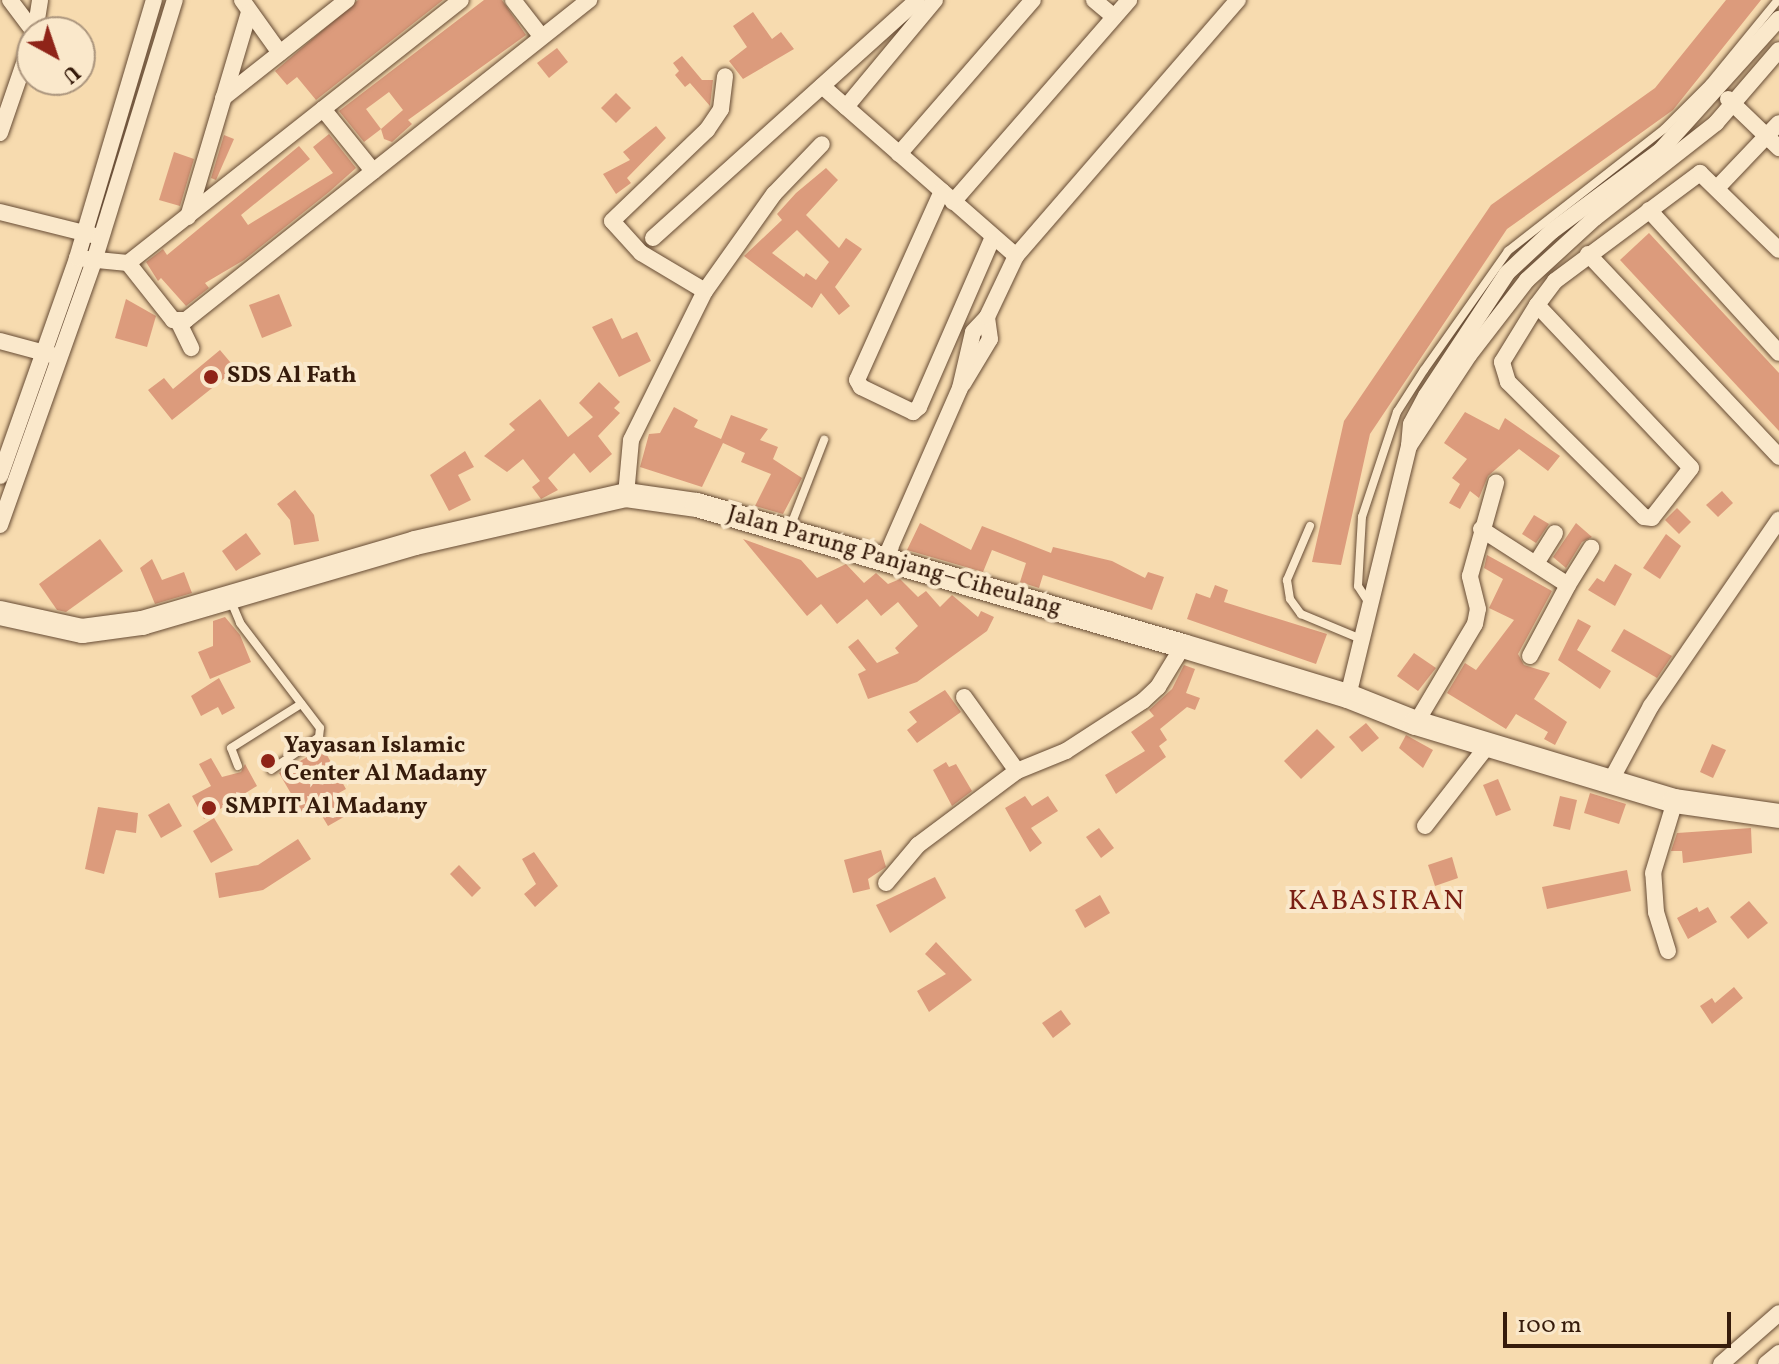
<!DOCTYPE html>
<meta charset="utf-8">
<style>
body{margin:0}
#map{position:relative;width:1779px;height:1364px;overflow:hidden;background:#f7dbaf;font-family:Vollkorn,serif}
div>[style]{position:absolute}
.building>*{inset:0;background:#dc9b7c}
.roads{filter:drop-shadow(0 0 2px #664b34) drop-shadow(0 0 2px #664b34)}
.lane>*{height:8px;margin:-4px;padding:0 4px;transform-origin:4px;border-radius:4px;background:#fae8cb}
.street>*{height:16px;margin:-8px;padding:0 8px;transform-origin:8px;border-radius:8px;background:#fae8cb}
.secondary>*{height:24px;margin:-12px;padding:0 12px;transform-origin:12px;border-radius:12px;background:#fae8cb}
.dots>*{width:22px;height:22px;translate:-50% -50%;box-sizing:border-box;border:4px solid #fae8cb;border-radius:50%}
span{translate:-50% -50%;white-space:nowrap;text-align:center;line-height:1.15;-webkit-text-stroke:8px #fae8cb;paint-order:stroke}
.poi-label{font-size:24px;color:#361b0b;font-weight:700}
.left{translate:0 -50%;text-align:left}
.street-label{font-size:24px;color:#361b0b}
.quarter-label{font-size:28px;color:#7a1f14;letter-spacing:2px}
.north{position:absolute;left:16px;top:16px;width:80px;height:80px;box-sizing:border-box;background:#fae8cb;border:2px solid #ac967e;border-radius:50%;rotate:140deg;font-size:22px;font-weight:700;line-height:32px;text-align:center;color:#361b0b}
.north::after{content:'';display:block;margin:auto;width:28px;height:36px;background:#8f2418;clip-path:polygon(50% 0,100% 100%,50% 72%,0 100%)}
.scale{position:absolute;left:1503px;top:1312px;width:228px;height:36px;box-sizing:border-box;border:4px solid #361b0b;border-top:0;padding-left:10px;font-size:24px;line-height:28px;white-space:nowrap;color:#361b0b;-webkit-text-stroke:6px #fae8cb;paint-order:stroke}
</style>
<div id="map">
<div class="building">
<div style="clip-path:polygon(358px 0,443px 0,316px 100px,297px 77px,287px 85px,275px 71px)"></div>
<div style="clip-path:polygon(evenodd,484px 0,502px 0,526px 35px,408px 120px,412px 124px,392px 142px,384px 139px,381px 129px,364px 142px,339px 111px,484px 0,389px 92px,403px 110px,381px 129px,366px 109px,389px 92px)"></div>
<div style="clip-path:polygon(1726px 0,1761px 0,1673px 110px,1507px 229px,1370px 434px,1341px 565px,1312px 562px,1344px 421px,1491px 205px,1655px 88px)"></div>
<div style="clip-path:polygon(753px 12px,772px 39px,781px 32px,794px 49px,743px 79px,729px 61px,747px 47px,733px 26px)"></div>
<div style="clip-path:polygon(557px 48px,568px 62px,549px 78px,537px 63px)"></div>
<div style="clip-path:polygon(682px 56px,702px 80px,713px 80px,710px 106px,690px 83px,685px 87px,675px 75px,679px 71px,673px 63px)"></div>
<div style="clip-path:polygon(616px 93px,631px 108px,616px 123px,601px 108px)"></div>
<div style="clip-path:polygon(656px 126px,666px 138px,627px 178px,631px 183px,616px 194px,603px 174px,630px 160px,623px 152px)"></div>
<div style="clip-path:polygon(329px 134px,356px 168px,329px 192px,244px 260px,205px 283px,209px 288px,186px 306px,161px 278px,158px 281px,146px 262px,163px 249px,167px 255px,299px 146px,310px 159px,241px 215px,248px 225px,333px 173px,313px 147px)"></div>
<div style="clip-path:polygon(224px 135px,234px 139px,216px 180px,211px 178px)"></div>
<div style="clip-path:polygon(174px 152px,194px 159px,180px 206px,159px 200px)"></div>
<div style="clip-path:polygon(evenodd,826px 168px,838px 180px,806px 215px,839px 248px,846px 238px,862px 249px,835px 287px,850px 306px,839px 315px,821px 293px,812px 308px,744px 256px,782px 220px,777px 214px,796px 193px,826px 168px,797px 230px,829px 262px,816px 280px,806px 273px,804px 277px,772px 253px,797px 230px)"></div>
<div style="clip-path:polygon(1649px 233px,1779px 373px,1779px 431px,1620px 260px)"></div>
<div style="clip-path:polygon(279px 294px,292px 326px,262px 338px,249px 305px)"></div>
<div style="clip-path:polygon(126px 299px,156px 316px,147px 347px,115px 338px)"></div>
<div style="clip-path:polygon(612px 318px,622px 339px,637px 332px,651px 361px,619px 377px,592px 327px)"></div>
<div style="clip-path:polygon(220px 350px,236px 369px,172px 420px,148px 390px,164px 378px,173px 389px)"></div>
<div style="clip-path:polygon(599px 382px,620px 402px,614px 408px,620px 413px,598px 436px,612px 454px,590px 473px,574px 453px,548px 478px,558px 490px,541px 499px,532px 487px,540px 481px,523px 459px,507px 472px,484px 456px,515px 430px,509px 424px,540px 399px,568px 437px,593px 417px,579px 403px)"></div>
<div style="clip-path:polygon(674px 407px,698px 420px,694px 427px,721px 439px,731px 415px,768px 429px,760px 440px,778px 447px,773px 459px,802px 478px,783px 514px,755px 506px,771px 474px,741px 462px,745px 453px,723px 443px,702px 487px,640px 467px,649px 434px,660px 433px)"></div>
<div style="clip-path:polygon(1465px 412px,1499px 430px,1505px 418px,1560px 456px,1548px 471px,1519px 449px,1488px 476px,1479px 498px,1470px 491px,1460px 509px,1449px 503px,1460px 484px,1452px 478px,1467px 459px,1444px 443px)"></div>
<div style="clip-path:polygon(465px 451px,474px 467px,458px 475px,471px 500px,449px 511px,430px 475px)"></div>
<div style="clip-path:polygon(295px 490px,314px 515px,319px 541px,294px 545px,290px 520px,277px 504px)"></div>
<div style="clip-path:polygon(1722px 491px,1733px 503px,1718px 517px,1706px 505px)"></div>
<div style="clip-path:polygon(1677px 508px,1691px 522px,1679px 534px,1665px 520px)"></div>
<div style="clip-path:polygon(1534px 515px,1549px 524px,1536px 543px,1522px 534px)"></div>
<div style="clip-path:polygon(920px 523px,971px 550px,982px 526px,1051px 553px,1053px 547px,1112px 561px,1145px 578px,1148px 572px,1164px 577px,1152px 610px,1043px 575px,1039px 588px,1020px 582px,1026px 563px,992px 550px,983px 572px,907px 550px)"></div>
<div style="clip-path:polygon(1576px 523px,1592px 537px,1582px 542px,1566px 568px,1553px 557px)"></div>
<div style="clip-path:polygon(246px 533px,261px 554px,236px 571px,222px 551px)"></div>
<div style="clip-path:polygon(1666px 534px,1681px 546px,1660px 579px,1643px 568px)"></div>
<div style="clip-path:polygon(100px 539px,123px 571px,66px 612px,57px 610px,39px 584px)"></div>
<div style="clip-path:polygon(743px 539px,801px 560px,817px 578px,846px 564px,864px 583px,876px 573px,888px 584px,900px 579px,918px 597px,926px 591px,940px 607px,952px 595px,978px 617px,981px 611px,994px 617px,987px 631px,917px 682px,868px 699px,858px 674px,866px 670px,848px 647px,858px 639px,877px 663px,899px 653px,895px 648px,918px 626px,898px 602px,881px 616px,867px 599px,837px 624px,821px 604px,807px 616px)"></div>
<div style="clip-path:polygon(1487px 555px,1552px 591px,1518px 654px,1524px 665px,1550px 673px,1534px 699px,1567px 722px,1555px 745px,1544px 739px,1548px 732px,1516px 714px,1506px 729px,1447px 693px,1465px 663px,1476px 670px,1514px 620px,1489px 608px,1503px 579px,1484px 568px)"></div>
<div style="clip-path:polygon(152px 559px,162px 580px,184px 572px,192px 593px,155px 604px,140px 568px)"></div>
<div style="clip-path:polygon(1615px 564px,1632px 574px,1615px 606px,1588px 590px,1597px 578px,1604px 582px)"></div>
<div style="clip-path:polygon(1215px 585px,1228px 590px,1224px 602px,1327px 634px,1316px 664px,1187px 619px,1196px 593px,1210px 598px)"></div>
<div style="clip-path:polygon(225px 617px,240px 635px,251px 662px,210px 679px,198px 652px,213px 646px,213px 621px)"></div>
<div style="clip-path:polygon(1578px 619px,1591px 626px,1577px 650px,1611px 671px,1600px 689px,1558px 660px)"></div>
<div style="clip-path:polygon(1624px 629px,1672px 656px,1657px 678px,1611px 651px)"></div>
<div style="clip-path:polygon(1414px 653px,1436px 668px,1418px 691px,1397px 676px)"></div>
<div style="clip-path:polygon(1184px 665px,1195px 669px,1186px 693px,1200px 698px,1195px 710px,1187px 707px,1160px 729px,1167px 740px,1159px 746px,1166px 757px,1116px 794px,1105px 775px,1145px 751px,1131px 732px,1154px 716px,1149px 710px,1172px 689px)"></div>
<div style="clip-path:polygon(219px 678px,235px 708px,222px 715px,218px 707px,201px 716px,191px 696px)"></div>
<div style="clip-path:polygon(945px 690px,961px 712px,917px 743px,907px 730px,917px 722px,909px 712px)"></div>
<div style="clip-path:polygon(1366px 723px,1379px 738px,1362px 752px,1349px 737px)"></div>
<div style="clip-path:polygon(1317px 729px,1335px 747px,1301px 779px,1284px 761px)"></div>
<div style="clip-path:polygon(1406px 735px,1433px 750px,1423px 768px,1399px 748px)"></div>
<div style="clip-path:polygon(1712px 744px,1726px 750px,1713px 778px,1700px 772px)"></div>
<div style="clip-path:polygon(323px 748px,346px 789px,337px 794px,349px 814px,328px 826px,316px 806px,303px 814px,279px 773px)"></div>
<div style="clip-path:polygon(211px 758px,222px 777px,241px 772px,245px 764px,257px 786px,204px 819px,192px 796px,211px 786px,199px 764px)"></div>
<div style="clip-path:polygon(946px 762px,949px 767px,956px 764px,972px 791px,952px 806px,933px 770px)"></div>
<div style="clip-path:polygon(1498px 779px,1511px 810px,1496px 816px,1483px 785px)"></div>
<div style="clip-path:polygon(1590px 793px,1626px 804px,1619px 824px,1584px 813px)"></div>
<div style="clip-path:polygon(1025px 796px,1032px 806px,1048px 796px,1058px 811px,1031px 828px,1042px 843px,1030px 852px,1005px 808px)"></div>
<div style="clip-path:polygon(1560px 796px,1577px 800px,1570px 830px,1553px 826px)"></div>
<div style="clip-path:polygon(169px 803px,182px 826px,161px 838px,148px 815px)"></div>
<div style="clip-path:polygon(98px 807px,138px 813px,136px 833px,116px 830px,104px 874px,85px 869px)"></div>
<div style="clip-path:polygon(214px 818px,233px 850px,211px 863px,193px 831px)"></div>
<div style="clip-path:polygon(1099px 828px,1114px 848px,1101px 858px,1086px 837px)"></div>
<div style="clip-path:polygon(1751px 828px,1752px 853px,1683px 863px,1682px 851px,1671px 851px,1677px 833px)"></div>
<div style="clip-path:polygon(298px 839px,311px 859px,263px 890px,219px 898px,215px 873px,258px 865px)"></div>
<div style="clip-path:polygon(881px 850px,886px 867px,868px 879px,870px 889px,853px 893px,844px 860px)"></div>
<div style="clip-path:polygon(534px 852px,558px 886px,535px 907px,524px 894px,536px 884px,522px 859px)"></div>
<div style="clip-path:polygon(1452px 857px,1458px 878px,1435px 886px,1428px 865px)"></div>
<div style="clip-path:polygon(459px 865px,481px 888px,472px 897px,450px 874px)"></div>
<div style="clip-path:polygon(1627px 870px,1631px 891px,1547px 909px,1542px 887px)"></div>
<div style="clip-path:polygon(935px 877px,946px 898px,890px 933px,876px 905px)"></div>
<div style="clip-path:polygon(1100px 895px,1110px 913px,1085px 928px,1075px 910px)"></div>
<div style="clip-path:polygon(1749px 901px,1768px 923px,1748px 939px,1730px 917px)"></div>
<div style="clip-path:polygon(1697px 907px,1699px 912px,1708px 907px,1717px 922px,1688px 939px,1677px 918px)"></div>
<div style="clip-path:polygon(936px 942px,972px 980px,929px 1012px,917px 991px,946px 974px,925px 954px)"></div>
<div style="clip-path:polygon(1734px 987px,1743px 998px,1712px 1024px,1700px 1006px,1712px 998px,1715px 1003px)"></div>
<div style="clip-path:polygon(1061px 1010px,1071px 1024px,1053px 1038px,1042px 1023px)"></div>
</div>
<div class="roads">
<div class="lane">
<div style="left:1710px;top:83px;width:107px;rotate:-50.7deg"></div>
<div style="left:1310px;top:526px;width:59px;rotate:113.1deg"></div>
<div style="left:1287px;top:580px;width:19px;rotate:81deg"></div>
<div style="left:1290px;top:599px;width:19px;rotate:54deg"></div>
<div style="left:1301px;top:614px;width:65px;rotate:22.6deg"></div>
<div style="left:789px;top:530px;width:97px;rotate:-68.7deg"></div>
<div style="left:230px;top:599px;width:26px;rotate:67deg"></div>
<div style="left:240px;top:623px;width:132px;rotate:52.7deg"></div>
<div style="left:320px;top:728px;width:9px;rotate:96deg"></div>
<div style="left:319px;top:737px;width:58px;rotate:145.5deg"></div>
<div style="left:1369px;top:603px;width:20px;rotate:-123deg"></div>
<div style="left:1358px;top:586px;width:69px;rotate:-86.7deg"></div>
<div style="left:1362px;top:517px;width:111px;rotate:-71.6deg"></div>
<div style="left:1397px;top:412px;width:50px;rotate:-57.3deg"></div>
<div style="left:1424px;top:370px;width:146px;rotate:-54.8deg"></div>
<div style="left:1508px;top:251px;width:198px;rotate:-38deg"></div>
<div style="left:1664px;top:129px;width:65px;rotate:-45deg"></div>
<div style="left:1710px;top:83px;width:11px;rotate:41deg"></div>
<div style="left:238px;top:766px;width:19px;rotate:-111deg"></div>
<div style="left:231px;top:748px;width:83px;rotate:-32.2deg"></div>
</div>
<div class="street">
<div style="left:10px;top:0;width:40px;rotate:53deg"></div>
<div style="left:242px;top:0;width:65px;rotate:54.4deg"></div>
<div style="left:513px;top:0;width:46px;rotate:52.1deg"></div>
<div style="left:1094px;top:0;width:26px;rotate:40deg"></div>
<div style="left:35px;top:32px;width:32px;rotate:-81deg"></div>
<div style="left:822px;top:86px;width:258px;rotate:41.2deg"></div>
<div style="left:223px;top:98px;width:158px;rotate:-38.3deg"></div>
<div style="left:1728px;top:99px;width:71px;rotate:43.9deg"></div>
<div style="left:846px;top:107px;width:139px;rotate:-50.2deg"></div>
<div style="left:323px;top:109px;width:80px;rotate:51.1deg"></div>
<div style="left:0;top:133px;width:98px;rotate:-71deg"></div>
<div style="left:899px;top:154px;width:204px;rotate:-49deg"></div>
<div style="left:1718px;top:187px;width:88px;rotate:-46.4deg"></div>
<div style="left:942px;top:191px;width:207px;rotate:114.2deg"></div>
<div style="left:857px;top:380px;width:8px;rotate:60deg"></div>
<div style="left:861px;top:387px;width:58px;rotate:25.7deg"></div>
<div style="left:913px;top:412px;width:8px;rotate:-40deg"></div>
<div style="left:919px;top:407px;width:185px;rotate:-66.5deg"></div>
<div style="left:953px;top:202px;width:268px;rotate:-48.9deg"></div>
<div style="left:1649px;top:210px;width:193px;rotate:47.7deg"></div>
<div style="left:0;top:212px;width:95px;rotate:14deg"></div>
<div style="left:188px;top:217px;width:213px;rotate:-73.4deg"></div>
<div style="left:653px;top:238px;width:355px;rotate:-42deg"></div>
<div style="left:1588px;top:254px;width:279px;rotate:46.7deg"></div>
<div style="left:77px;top:258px;width:51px;rotate:5.6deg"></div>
<div style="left:128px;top:263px;width:73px;rotate:51.7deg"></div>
<div style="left:173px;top:320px;width:13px"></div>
<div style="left:186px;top:320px;width:515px;rotate:-38.45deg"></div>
<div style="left:128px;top:263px;width:424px;rotate:-38.3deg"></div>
<div style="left:705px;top:291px;width:119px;rotate:-54.6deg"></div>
<div style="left:774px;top:194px;width:69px;rotate:-46.2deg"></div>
<div style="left:1537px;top:305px;width:224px;rotate:46.6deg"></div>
<div style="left:1691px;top:468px;width:63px;rotate:128deg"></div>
<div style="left:1652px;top:518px;width:8px;rotate:-173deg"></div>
<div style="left:1644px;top:517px;width:192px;rotate:-135.2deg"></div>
<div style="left:1508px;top:382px;width:21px;rotate:-107deg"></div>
<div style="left:1502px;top:362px;width:67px;rotate:-58.4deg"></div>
<div style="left:1537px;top:305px;width:30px;rotate:-53deg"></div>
<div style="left:1555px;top:281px;width:181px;rotate:-36.7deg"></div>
<div style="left:1700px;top:173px;width:110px;rotate:44.3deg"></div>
<div style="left:179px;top:323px;width:28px;rotate:64deg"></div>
<div style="left:0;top:341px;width:54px;rotate:15.1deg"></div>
<div style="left:963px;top:384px;width:52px;rotate:-59deg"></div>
<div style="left:990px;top:339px;width:22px;rotate:-98deg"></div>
<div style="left:1409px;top:446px;width:22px;rotate:-85deg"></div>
<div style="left:1411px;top:424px;width:32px;rotate:-62deg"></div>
<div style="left:1426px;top:396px;width:147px;rotate:-56.6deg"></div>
<div style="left:1507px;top:273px;width:62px;rotate:-43deg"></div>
<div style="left:1552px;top:231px;width:134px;rotate:-36.5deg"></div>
<div style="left:1660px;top:151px;width:178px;rotate:-48deg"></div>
<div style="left:0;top:476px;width:231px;rotate:-70.5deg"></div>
<div style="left:77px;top:258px;width:269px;rotate:-73.4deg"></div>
<div style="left:626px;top:495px;width:55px;rotate:-84.8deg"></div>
<div style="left:631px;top:440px;width:166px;rotate:-63.6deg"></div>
<div style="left:705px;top:291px;width:74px;rotate:-149.3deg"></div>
<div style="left:641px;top:253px;width:43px;rotate:-132.2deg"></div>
<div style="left:612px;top:221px;width:132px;rotate:-43.8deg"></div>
<div style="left:707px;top:130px;width:25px;rotate:-56deg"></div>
<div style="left:721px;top:109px;width:33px;rotate:-83deg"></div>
<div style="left:0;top:525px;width:280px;rotate:-70.4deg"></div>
<div style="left:94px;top:261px;width:273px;rotate:-72.8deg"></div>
<div style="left:1481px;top:529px;width:103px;rotate:32.8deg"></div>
<div style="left:1568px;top:585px;width:44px;rotate:-58.1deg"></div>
<div style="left:885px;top:559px;width:187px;rotate:-66.3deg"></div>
<div style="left:960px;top:388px;width:57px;rotate:-76.9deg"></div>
<div style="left:973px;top:332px;width:21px;rotate:-47deg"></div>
<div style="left:987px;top:317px;width:68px;rotate:-64.6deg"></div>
<div style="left:1016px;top:256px;width:339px;rotate:-49.1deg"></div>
<div style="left:1537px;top:562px;width:34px;rotate:-58deg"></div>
<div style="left:1530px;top:656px;width:81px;rotate:-61.8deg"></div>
<div style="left:1348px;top:696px;width:257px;rotate:-76.3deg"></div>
<div style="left:1409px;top:446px;width:109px;rotate:-56.6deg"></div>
<div style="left:1469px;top:355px;width:95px;rotate:-52.3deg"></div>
<div style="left:1527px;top:280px;width:92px;rotate:-42.4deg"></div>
<div style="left:1595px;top:218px;width:154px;rotate:-38.1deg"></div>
<div style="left:1716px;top:123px;width:96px;rotate:-49.2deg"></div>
<div style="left:1416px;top:723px;width:115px;rotate:-59.2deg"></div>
<div style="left:1475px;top:624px;width:15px;rotate:-79deg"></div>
<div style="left:1478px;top:609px;width:34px;rotate:-104deg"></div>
<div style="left:1470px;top:576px;width:97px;rotate:-74.4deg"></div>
<div style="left:1017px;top:771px;width:53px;rotate:-22.2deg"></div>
<div style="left:1066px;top:751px;width:92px;rotate:-33deg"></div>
<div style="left:1143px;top:701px;width:21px;rotate:-43deg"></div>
<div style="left:1158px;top:687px;width:48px;rotate:-58.6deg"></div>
<div style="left:1610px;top:782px;width:86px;rotate:-61.7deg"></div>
<div style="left:1651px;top:706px;width:226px;rotate:-55.5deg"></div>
<div style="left:1425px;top:826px;width:103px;rotate:-52.1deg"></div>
<div style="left:886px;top:883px;width:50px;rotate:-49.9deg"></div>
<div style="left:918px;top:845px;width:124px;rotate:-36.8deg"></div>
<div style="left:1017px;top:771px;width:91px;rotate:-125.6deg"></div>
<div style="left:1668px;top:951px;width:41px;rotate:-107.1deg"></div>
<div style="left:1656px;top:912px;width:39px;rotate:-94deg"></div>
<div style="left:1653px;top:873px;width:75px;rotate:-73deg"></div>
<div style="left:1721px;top:1364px;width:77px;rotate:-41.3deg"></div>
<div style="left:1766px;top:1364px;width:17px;rotate:-40deg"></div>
</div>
<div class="secondary">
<div style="left:0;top:613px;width:84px;rotate:12.4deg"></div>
<div style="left:82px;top:631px;width:61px;rotate:-7.6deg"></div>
<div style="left:142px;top:623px;width:284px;rotate:-16.3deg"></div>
<div style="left:415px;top:543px;width:216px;rotate:-12.8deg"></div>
<div style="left:626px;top:495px;width:72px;rotate:8deg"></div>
<div style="left:697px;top:505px;width:506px;rotate:16.18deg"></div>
<div style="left:1183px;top:646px;width:172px;rotate:16.9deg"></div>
<div style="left:1348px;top:696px;width:73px;rotate:21.7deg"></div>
<div style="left:1416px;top:723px;width:270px;rotate:16.8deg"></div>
<div style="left:1675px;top:801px;width:105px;rotate:8.2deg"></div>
</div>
</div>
<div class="dots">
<div style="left:211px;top:377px;background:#8f2418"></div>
<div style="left:268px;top:761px;background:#8f2418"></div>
<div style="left:209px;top:808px;background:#8f2418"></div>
</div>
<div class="poi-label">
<span class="left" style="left:227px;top:377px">SDS Al Fath</span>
<span class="left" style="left:284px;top:761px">Yayasan Islamic<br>Center Al Madany</span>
<span class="left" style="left:225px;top:808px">SMPIT Al Madany</span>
</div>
<div class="street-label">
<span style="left:894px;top:562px;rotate:16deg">Jalan Parung Panjang–Ciheulang</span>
</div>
<div class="quarter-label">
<span style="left:1377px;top:902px">KABASIRAN</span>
</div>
<div class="north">U</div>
<div class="scale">100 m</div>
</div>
